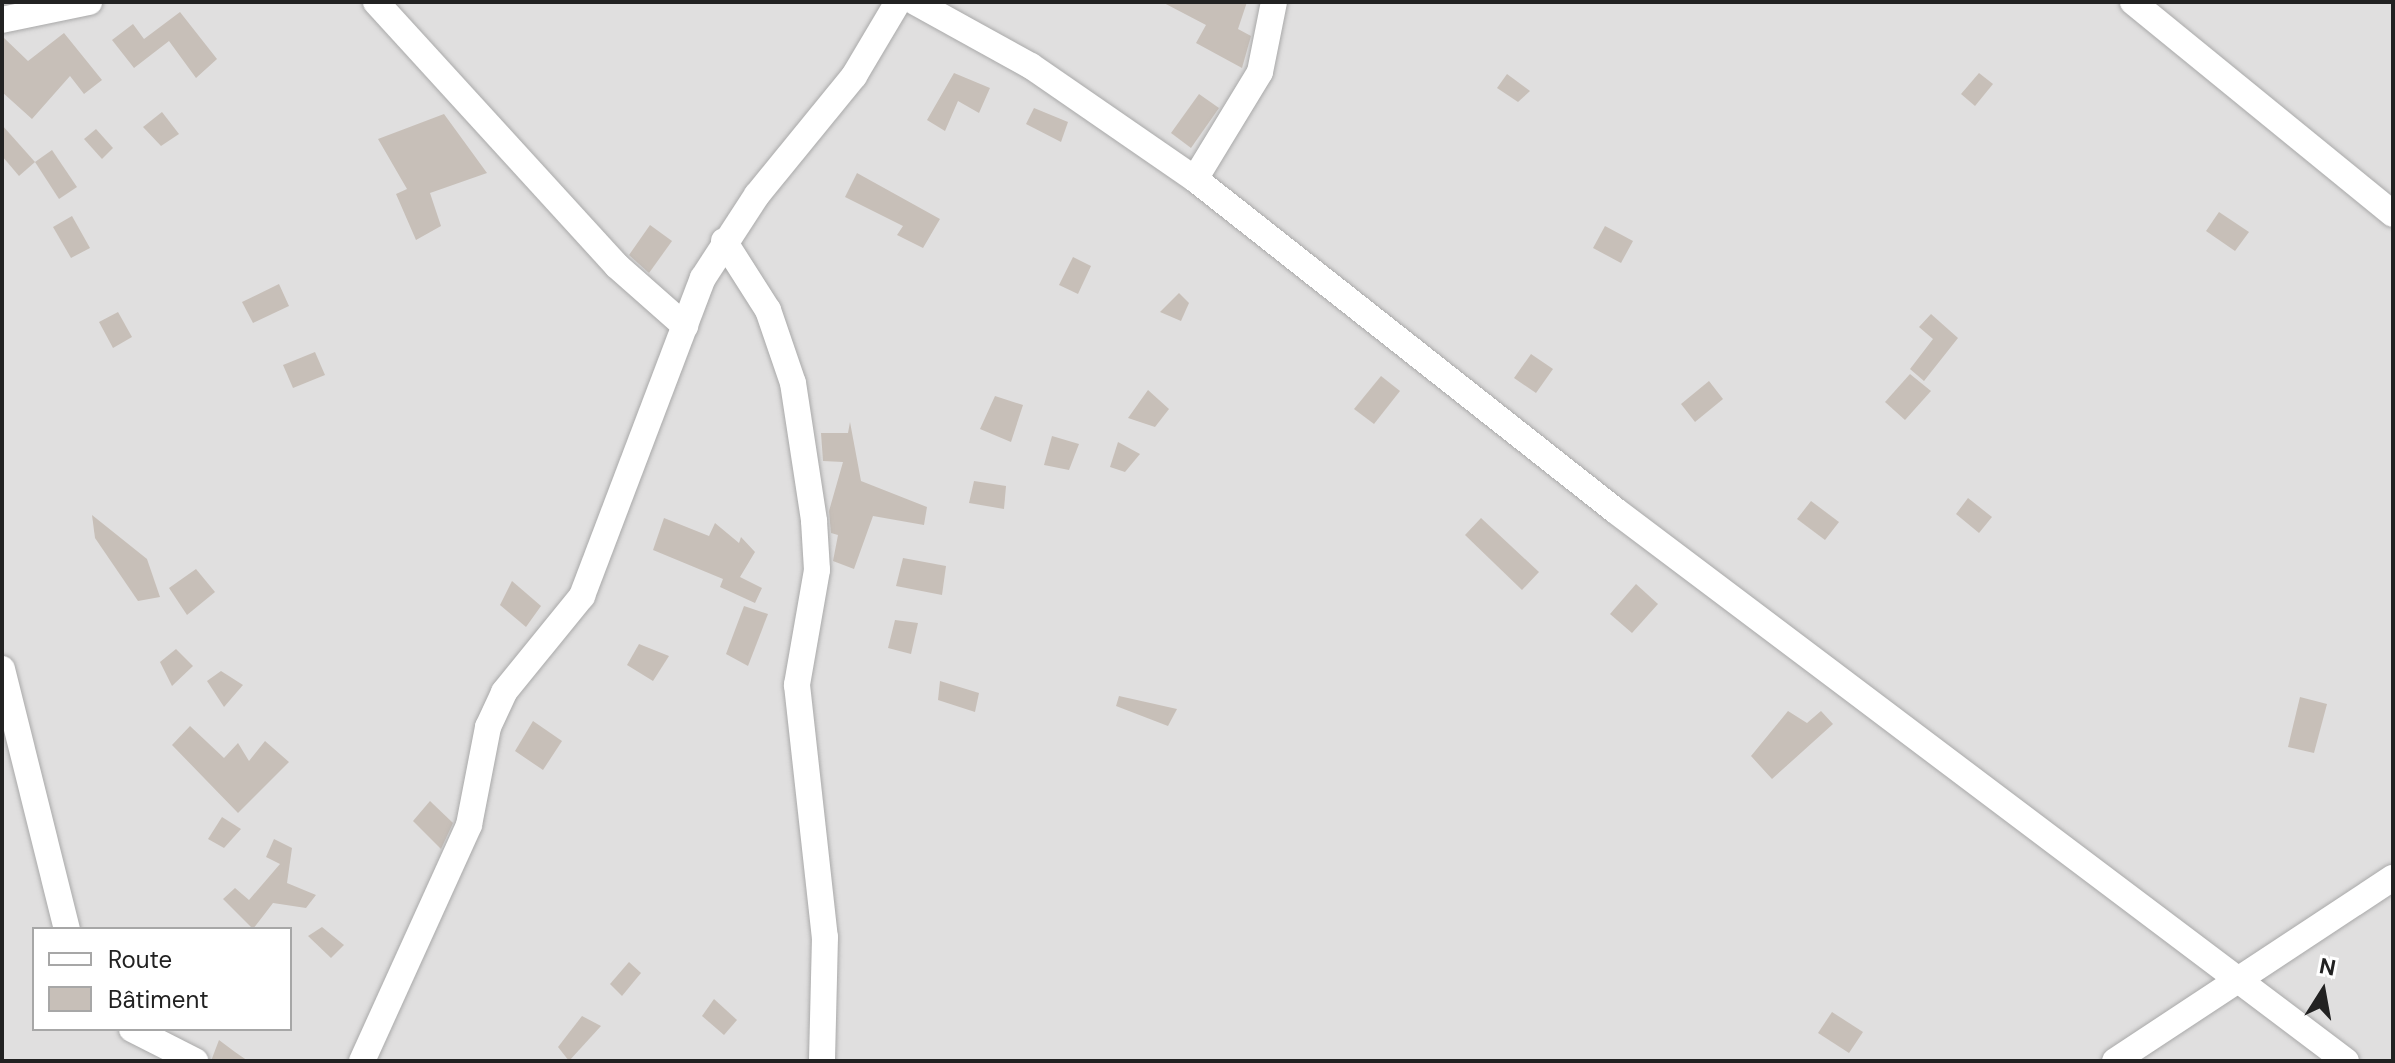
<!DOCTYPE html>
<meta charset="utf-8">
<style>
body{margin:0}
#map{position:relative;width:2395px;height:1063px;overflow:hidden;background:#f2efe9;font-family:"DM Sans",sans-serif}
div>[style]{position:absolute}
.residential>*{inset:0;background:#e0dfdf}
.building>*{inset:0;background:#c7bfb8}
.roads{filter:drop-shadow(0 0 2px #a9a9a9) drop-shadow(0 0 2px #a9a9a9)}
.minor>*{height:26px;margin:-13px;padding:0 13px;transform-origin:13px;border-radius:13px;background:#fff}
span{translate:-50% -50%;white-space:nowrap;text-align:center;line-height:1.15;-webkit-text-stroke:8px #fff;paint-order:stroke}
.frame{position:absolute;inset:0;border:4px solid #222;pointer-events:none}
.legend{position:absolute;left:32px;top:927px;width:260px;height:104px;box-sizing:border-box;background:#fff;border:2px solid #a7a7a7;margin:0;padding:10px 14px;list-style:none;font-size:24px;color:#222}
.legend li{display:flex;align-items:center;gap:16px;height:40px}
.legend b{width:40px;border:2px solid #a7a7a7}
.north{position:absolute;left:2283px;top:951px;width:80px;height:80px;-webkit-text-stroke:6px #fff;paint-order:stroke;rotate:11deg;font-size:22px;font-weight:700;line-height:32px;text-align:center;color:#222}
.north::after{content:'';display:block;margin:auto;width:28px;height:36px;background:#222;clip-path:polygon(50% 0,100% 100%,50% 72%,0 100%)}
</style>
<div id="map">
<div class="residential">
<div style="clip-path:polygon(evenodd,2px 2px,2393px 2px,2393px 1061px,2px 1061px,2px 2px,34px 929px,290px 929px,290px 1029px,34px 1029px,34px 929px)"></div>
</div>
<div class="building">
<div style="clip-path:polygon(1162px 2px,1247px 2px,1238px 29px,1251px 36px,1242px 68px,1196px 43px,1206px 25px)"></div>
<div style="clip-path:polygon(180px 12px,217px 59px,196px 78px,169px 41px,134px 68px,112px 40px,133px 24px,144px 39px)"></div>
<div style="clip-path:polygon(64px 33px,102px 80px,84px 94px,70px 76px,32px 119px,2px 92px,2px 36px,28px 61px)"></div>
<div style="clip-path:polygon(954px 73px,990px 88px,979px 113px,958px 101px,945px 131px,927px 120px)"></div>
<div style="clip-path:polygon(1979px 73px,1993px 84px,1975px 106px,1961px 94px)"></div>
<div style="clip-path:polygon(1507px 74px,1530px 91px,1518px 102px,1497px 88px)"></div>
<div style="clip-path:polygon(1199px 94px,1219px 108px,1191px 148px,1171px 133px)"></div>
<div style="clip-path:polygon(1034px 108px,1068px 122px,1061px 142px,1026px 124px)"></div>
<div style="clip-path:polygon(162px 112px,179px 134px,161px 146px,143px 127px)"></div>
<div style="clip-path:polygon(444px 114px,487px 173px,430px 193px,441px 226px,416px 240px,396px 194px,407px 189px,378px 139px)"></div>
<div style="clip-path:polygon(2px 125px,35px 162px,19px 176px,2px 156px)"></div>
<div style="clip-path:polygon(96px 129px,113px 148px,102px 159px,84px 139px)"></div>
<div style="clip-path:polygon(52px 150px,77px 187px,59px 199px,35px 162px)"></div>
<div style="clip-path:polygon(857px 173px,940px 219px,923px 248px,897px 235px,903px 226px,845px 197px)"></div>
<div style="clip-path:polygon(2219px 212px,2249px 232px,2235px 251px,2206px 231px)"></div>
<div style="clip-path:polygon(72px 216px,90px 248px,71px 258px,53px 227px)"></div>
<div style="clip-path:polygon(650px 225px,672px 241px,649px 273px,629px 255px)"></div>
<div style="clip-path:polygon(1605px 226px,1633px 241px,1621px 263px,1593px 248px)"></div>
<div style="clip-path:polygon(1073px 257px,1091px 266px,1078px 294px,1059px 285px)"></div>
<div style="clip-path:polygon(279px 284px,289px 306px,253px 323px,242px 302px)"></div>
<div style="clip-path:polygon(1179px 293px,1189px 303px,1181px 321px,1160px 312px)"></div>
<div style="clip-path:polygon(118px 312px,132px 337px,113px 348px,99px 322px)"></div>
<div style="clip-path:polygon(1931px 314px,1958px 338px,1924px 381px,1910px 369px,1933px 339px,1919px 327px)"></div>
<div style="clip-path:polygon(315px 352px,325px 375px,293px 388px,283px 365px)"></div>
<div style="clip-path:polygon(1531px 354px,1553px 369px,1536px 393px,1514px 378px)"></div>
<div style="clip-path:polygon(1910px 374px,1931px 391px,1905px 420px,1885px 402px)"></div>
<div style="clip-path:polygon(1381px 376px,1400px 391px,1374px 424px,1354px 409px)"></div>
<div style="clip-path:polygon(1709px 381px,1723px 399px,1695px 422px,1681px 404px)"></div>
<div style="clip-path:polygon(1148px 390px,1169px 409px,1155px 427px,1128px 418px)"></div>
<div style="clip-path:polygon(995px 396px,1023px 405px,1011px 442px,980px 429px)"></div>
<div style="clip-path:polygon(850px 422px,861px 481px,927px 507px,924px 525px,873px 516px,854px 569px,833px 561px,838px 535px,831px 533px,829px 511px,843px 462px,823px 461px,821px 433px,848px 433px)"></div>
<div style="clip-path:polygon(1052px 436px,1079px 444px,1069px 470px,1044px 465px)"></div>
<div style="clip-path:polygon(1118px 442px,1140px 454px,1125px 472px,1110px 467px)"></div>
<div style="clip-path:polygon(974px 481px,1006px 486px,1004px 509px,969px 503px)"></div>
<div style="clip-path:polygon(1968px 498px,1992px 517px,1979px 533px,1956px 514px)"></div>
<div style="clip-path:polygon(1811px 501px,1839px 522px,1825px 540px,1797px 519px)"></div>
<div style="clip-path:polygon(92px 515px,147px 559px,160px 597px,138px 601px,95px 538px)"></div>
<div style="clip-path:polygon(664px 518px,709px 536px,715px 523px,739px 543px,741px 537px,755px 552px,740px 577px,762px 588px,755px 603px,720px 587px,723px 579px,653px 550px)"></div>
<div style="clip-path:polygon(1481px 518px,1539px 572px,1522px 590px,1465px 535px)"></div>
<div style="clip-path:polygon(903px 558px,946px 566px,942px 595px,896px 586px)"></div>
<div style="clip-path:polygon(196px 569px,215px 592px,187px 615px,169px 588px)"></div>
<div style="clip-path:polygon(512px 581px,541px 606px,526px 627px,500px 605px)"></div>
<div style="clip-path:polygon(1636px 584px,1658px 604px,1632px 633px,1610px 614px)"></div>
<div style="clip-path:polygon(744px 606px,768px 614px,748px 666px,726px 654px)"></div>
<div style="clip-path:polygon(895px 620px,918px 623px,911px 654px,888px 648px)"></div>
<div style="clip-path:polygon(639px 644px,669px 656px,653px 681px,627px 665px)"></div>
<div style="clip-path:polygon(176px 649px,193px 666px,172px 686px,160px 662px)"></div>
<div style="clip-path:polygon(221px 671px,243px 685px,224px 707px,207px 681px)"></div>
<div style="clip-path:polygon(940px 681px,979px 693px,975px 712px,938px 700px)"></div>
<div style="clip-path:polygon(1119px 696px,1177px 709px,1168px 726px,1116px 706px)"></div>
<div style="clip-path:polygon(2300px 697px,2327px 704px,2314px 753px,2288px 747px)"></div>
<div style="clip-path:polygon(1788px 711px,1807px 723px,1821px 711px,1833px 724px,1772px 779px,1751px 756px)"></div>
<div style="clip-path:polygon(533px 721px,562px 741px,543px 770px,515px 751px)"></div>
<div style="clip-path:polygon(190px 726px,224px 758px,238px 743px,249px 761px,265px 741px,289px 762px,238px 813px,172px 745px)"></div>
<div style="clip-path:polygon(430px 801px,453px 823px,441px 849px,413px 821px)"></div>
<div style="clip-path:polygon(222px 817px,241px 829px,224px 848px,208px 839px)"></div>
<div style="clip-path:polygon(274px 839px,292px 848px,287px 883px,316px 895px,306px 908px,273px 903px,253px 929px,223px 899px,235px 888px,249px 900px,280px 864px,266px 857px)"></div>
<div style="clip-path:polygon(322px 927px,344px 945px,331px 958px,308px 936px)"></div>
<div style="clip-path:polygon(629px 962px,641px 973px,622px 996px,610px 984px)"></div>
<div style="clip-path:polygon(714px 999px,737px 1020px,724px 1035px,702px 1016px)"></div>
<div style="clip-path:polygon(1832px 1012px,1863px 1032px,1849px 1053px,1818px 1033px)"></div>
<div style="clip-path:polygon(582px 1016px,601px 1026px,569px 1061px,558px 1047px)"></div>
<div style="clip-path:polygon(219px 1040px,235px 1052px,248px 1061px,211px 1061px)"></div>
</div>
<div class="roads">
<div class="minor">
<div style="left:376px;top:2px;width:357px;rotate:47.6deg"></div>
<div style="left:617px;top:266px;width:91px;rotate:41.4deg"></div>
<div style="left:915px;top:2px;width:132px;rotate:28.9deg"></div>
<div style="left:1031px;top:66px;width:199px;rotate:34.6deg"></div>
<div style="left:1195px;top:179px;width:536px;rotate:38.26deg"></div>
<div style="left:1616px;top:511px;width:914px;rotate:37deg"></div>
<div style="left:2133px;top:2px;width:335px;rotate:39.2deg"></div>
<div style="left:2px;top:20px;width:89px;rotate:-11.7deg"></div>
<div style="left:1195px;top:179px;width:125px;rotate:-58.7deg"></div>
<div style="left:1260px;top:72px;width:71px;rotate:-78.7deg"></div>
<div style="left:724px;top:241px;width:82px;rotate:57.5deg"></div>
<div style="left:768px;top:310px;width:77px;rotate:71.1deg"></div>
<div style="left:793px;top:383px;width:140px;rotate:81.3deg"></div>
<div style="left:814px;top:521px;width:49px;rotate:86.5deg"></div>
<div style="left:817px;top:570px;width:117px;rotate:99.9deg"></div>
<div style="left:797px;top:685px;width:254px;rotate:83.7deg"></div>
<div style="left:825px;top:937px;width:124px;rotate:91.4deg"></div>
<div style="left:2px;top:669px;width:268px;rotate:76deg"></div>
<div style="left:132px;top:1029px;width:71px;rotate:26.9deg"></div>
<div style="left:362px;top:1061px;width:259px;rotate:-65.6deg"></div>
<div style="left:469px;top:825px;width:100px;rotate:-79deg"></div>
<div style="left:488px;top:727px;width:38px;rotate:-65deg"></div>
<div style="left:504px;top:692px;width:124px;rotate:-50.9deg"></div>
<div style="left:582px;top:596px;width:340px;rotate:-69.2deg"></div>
<div style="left:703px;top:278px;width:99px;rotate:-57deg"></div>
<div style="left:757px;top:195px;width:154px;rotate:-50.8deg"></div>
<div style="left:854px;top:76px;width:86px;rotate:-59.3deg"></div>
<div style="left:2115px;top:1061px;width:333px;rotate:-33.4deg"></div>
</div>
</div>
<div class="frame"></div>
<ul class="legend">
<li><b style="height:10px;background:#fff"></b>Route</li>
<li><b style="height:22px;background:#c7bfb8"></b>Bâtiment</li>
</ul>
<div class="north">N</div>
</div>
